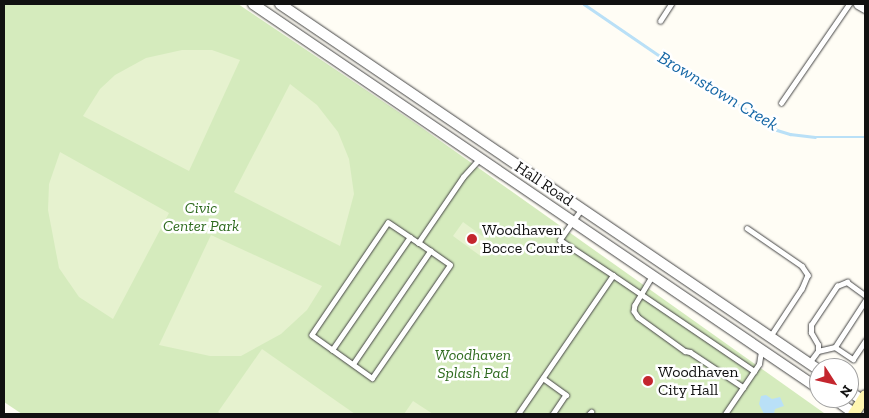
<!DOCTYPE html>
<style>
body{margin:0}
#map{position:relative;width:869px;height:418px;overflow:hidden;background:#fffdf5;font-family:"Zilla Slab",serif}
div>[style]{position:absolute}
.green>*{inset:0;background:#d5ebbd}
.pitch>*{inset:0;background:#e6f2cf}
.water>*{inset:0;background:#b9e0f7}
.stream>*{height:2.5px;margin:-1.25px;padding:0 1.25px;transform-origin:1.25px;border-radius:1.25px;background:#b9e0f7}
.roads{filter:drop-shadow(0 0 1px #444) drop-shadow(0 0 1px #444)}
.service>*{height:4.5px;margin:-2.25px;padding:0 2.25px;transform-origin:2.25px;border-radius:2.25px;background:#fff}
.minor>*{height:9px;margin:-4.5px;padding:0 4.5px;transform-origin:4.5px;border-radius:4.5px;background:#fff}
.tertiary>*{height:10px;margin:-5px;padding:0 5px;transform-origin:5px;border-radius:5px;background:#fff}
.secondary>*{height:11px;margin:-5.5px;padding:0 5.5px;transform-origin:5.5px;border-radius:5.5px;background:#fff6b0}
.dots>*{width:14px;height:14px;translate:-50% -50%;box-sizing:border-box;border:2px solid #fff;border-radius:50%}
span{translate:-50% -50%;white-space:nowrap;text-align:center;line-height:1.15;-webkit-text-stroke:5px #fff;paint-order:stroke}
.street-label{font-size:16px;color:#111}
.park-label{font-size:16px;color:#2f6b1f;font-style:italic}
.poi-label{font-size:16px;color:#111}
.left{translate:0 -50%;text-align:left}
.water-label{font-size:18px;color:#1768a6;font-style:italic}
.frame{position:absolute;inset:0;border:5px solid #111;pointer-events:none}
.north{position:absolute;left:809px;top:358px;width:50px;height:50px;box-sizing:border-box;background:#fff;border:1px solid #a0a0a0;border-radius:50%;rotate:125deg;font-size:14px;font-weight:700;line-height:20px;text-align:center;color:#111}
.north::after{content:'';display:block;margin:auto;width:18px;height:22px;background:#c4262e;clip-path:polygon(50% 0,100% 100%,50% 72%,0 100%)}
</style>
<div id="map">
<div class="green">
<div style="clip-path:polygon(4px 4px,238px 4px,418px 125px,824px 413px,22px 414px,4px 402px)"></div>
</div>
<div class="pitch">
<div style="clip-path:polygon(182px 50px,212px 50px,240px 60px,189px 171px,83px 116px,100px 89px,115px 75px,146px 58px)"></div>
<div style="clip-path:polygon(290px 84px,317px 105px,338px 132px,349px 159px,354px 194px,340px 246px,234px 192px)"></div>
<div style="clip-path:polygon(60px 152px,169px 213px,113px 319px,79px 297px,59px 268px,48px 210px,49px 184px)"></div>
<div style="clip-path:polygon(463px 222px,492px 243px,482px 257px,453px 236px)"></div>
<div style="clip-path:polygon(211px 235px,322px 286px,307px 310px,281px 334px,241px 356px,210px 356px,159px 345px)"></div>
<div style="clip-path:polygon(262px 349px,355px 414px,221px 414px,218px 412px)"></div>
<div style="clip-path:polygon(413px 401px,433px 414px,404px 414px)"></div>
</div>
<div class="water">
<div style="clip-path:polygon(766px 395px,772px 399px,780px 397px,784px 406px,775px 409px,774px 414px,764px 414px,759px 404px,761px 396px)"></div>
</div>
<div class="stream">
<div style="left:584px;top:4px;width:127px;rotate:34.4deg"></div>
<div style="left:689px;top:76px;width:73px;rotate:30.4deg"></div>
<div style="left:752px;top:113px;width:30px;rotate:34deg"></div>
<div style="left:777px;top:130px;width:14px;rotate:17deg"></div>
<div style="left:790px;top:134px;width:25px;rotate:7deg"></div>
<div style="left:815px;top:137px;width:50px"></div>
</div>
<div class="roads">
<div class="service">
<div style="left:660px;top:21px;width:20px;rotate:-57deg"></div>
<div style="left:781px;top:103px;width:120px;rotate:-55.5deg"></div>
<div style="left:582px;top:209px;width:38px;rotate:125deg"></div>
<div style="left:560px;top:240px;width:64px;rotate:33.4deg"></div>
<div style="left:747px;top:228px;width:67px;rotate:34.6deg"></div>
<div style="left:802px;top:266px;width:11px;rotate:56deg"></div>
<div style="left:808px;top:275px;width:15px;rotate:113deg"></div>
<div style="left:802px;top:289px;width:56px;rotate:123.4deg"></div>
<div style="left:418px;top:243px;width:36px;rotate:-146deg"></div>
<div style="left:388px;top:223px;width:135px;rotate:124.2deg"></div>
<div style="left:312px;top:335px;width:74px;rotate:35.6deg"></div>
<div style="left:372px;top:378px;width:137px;rotate:-55.4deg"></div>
<div style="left:450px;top:265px;width:39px;rotate:-145deg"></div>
<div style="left:418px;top:243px;width:80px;rotate:-55.7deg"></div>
<div style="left:463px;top:177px;width:24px;rotate:-48deg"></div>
<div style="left:652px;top:277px;width:33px;rotate:121deg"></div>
<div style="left:635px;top:305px;width:6px;rotate:99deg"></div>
<div style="left:634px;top:311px;width:7px;rotate:56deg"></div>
<div style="left:638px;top:317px;width:58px;rotate:35.9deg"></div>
<div style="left:685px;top:351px;width:5px;rotate:11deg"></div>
<div style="left:690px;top:352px;width:64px;rotate:33.4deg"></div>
<div style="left:835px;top:347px;width:55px;rotate:-56.9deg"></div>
<div style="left:332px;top:350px;width:137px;rotate:-55.4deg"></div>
<div style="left:818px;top:351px;width:6px;rotate:-90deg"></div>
<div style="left:818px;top:345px;width:14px;rotate:-120deg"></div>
<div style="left:811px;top:333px;width:8px;rotate:-90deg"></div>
<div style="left:811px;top:325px;width:47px;rotate:-56.3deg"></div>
<div style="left:837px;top:286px;width:11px;rotate:-22deg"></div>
<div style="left:847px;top:282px;width:22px;rotate:36deg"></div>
<div style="left:809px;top:363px;width:15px;rotate:-53deg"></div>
<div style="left:818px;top:351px;width:17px;rotate:-13deg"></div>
<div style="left:835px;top:347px;width:22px;rotate:34deg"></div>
<div style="left:853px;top:359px;width:22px;rotate:-56deg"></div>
<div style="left:353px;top:364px;width:137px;rotate:-55.7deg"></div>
<div style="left:543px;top:378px;width:29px;rotate:36deg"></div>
<div style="left:566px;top:395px;width:23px;rotate:124deg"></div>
<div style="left:518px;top:414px;width:168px;rotate:-55.6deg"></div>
<div style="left:613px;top:275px;width:171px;rotate:34.2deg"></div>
<div style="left:589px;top:414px;width:3px;rotate:-45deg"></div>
<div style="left:725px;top:414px;width:60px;rotate:-55.8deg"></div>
<div style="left:759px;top:364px;width:12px;rotate:-81deg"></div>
</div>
<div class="minor">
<div style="left:858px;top:4px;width:8px;rotate:30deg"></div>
</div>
<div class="tertiary">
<div style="left:253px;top:4px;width:685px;rotate:34.22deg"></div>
<div style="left:280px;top:4px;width:652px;rotate:34.18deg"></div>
<div style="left:849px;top:391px;width:16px;rotate:35deg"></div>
<div style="left:833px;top:398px;width:26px;rotate:36deg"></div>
</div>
<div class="secondary">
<div style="left:853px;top:414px;width:22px;rotate:-58deg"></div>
</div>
</div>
<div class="dots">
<div style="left:472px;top:239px;background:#c4262e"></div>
<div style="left:648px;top:381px;background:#c4262e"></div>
</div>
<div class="street-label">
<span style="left:544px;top:184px;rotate:34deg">Hall Road</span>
</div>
<div class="park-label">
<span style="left:201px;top:217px">Civic<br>Center Park</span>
<span style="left:473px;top:364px">Woodhaven<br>Splash Pad</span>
</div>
<div class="poi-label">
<span class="left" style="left:482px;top:239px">Woodhaven<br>Bocce Courts</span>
<span class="left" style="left:658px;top:381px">Woodhaven<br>City Hall</span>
</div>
<div class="water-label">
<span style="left:718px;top:91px;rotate:31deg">Brownstown Creek</span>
</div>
<div class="frame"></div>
<div class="north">N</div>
</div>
